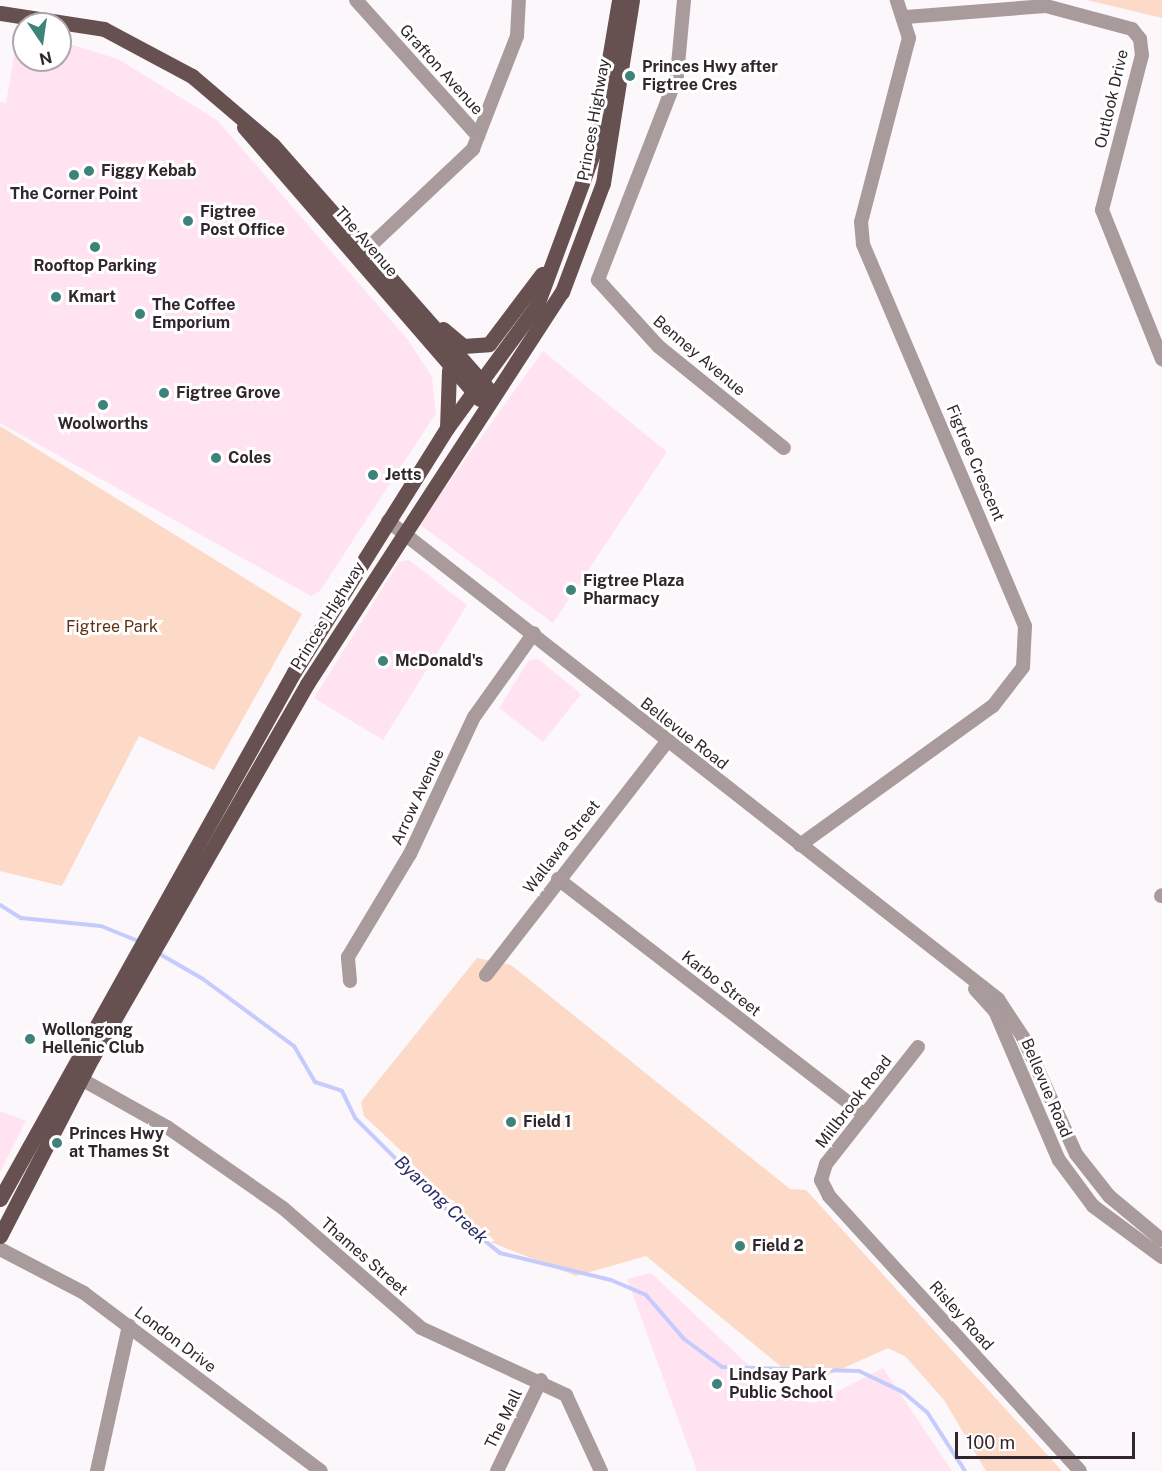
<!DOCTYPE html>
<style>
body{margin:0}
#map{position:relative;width:1162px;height:1471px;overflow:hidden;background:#fcf7fa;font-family:"Public Sans",sans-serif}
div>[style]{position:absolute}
.built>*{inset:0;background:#ffe3f1}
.green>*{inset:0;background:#fdd9c7}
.stream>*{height:4px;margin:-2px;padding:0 2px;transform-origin:2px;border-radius:2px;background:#c6cbfe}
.minor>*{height:14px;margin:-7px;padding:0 7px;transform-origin:7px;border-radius:7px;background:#a99b9b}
.major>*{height:15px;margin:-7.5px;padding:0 7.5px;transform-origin:7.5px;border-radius:7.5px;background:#665050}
.dots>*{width:16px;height:16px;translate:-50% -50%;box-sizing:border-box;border:3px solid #fff;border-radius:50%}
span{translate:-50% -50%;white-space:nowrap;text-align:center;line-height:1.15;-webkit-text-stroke:6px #fff;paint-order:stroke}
.poi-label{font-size:16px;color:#30262c;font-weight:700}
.left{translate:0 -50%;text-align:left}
.street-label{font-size:16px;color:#30262c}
.park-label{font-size:16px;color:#5f2f12}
.water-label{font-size:18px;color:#2e2d68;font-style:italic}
.north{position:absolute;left:12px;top:12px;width:60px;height:60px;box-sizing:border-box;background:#fff;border:2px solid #aca8ab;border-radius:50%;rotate:167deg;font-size:16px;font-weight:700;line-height:24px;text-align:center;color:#30262c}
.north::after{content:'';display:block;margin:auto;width:21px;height:27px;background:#3e837a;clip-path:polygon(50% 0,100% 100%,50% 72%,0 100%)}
.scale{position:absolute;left:955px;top:1432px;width:180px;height:27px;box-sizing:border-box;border:3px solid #30262c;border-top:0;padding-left:8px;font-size:18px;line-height:21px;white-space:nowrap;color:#30262c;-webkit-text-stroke:4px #fff;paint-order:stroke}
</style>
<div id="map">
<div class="built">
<div style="clip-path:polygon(18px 33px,24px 34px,24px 60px,60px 60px,60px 41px,118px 59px,217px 120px,408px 340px,432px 377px,436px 413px,320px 591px,311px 596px,0 423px,0 102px,6px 103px)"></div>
<div style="clip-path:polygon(543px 351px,667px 452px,553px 623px,419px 524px)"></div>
<div style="clip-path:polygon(409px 560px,467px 605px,383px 740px,314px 698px,399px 562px)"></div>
<div style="clip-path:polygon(538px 659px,581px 694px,543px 742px,499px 708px,529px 660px)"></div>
<div style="clip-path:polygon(0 1111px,26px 1121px,0 1172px)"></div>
<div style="clip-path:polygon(651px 1273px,784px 1399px,815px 1403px,883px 1368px,952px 1471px,697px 1471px,627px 1279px)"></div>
</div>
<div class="green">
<div style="clip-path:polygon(1087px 0,1162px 0,1162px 18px)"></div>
<div style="clip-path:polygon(0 426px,302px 614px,214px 770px,139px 736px,62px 886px,0 871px)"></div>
<div style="clip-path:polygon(477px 958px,511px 965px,790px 1189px,806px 1190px,1062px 1471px,986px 1471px,944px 1400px,906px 1357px,888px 1348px,817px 1380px,789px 1373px,646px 1256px,576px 1276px,493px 1243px,423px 1183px,410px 1159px,364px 1116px,361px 1102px)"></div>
</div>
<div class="stream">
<div style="left:0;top:905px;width:25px;rotate:32deg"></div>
<div style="left:21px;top:918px;width:80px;rotate:5.7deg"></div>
<div style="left:101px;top:926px;width:40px;rotate:22deg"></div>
<div style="left:158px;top:953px;width:52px;rotate:30deg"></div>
<div style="left:203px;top:979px;width:113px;rotate:36.4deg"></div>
<div style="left:294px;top:1046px;width:42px;rotate:59.7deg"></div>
<div style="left:315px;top:1082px;width:28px;rotate:18deg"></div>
<div style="left:342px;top:1091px;width:30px;rotate:64deg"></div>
<div style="left:355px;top:1118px;width:132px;rotate:45deg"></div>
<div style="left:448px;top:1211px;width:67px;rotate:38.9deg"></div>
<div style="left:500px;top:1253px;width:114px;rotate:13.7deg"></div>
<div style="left:611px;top:1280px;width:38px;rotate:23deg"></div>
<div style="left:646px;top:1295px;width:58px;rotate:49.2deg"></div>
<div style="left:684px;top:1339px;width:47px;rotate:36.4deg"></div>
<div style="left:722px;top:1367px;width:137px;rotate:1.7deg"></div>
<div style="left:859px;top:1371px;width:49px;rotate:25.5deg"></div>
<div style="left:903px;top:1392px;width:31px;rotate:40deg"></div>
<div style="left:927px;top:1412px;width:70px;rotate:57.2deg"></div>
</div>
<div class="minor">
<div style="left:356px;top:0;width:183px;rotate:48.1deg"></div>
<div style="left:684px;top:0;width:76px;rotate:95.3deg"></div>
<div style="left:677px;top:76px;width:219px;rotate:111.2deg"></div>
<div style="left:598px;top:280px;width:89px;rotate:47.7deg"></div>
<div style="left:658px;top:346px;width:162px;rotate:39deg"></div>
<div style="left:906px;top:17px;width:140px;rotate:-4.5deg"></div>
<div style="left:1046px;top:6px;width:89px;rotate:15deg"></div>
<div style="left:1132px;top:29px;width:13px;rotate:51deg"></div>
<div style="left:1140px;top:39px;width:16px;rotate:83deg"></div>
<div style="left:1142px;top:55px;width:160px;rotate:104.5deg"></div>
<div style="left:1102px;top:210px;width:161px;rotate:68.1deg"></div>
<div style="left:367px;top:249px;width:146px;rotate:-43.3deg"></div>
<div style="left:473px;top:149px;width:121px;rotate:-68.7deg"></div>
<div style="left:517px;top:36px;width:36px;rotate:-87deg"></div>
<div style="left:388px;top:521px;width:775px;rotate:38.08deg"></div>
<div style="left:998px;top:999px;width:45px;rotate:56.7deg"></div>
<div style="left:1023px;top:1037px;width:128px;rotate:65.6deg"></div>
<div style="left:1076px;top:1154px;width:53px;rotate:51.8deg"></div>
<div style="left:1109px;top:1196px;width:69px;rotate:39.7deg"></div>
<div style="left:800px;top:845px;width:238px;rotate:-35.8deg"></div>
<div style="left:993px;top:706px;width:49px;rotate:-52.4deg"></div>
<div style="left:1023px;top:667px;width:41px;rotate:-87.2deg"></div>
<div style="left:1025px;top:626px;width:415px;rotate:-113deg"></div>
<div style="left:863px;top:244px;width:22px;rotate:-95deg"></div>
<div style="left:861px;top:222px;width:190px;rotate:-75.4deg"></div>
<div style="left:909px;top:38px;width:40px;rotate:-108deg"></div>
<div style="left:558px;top:879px;width:386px;rotate:37.6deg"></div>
<div style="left:1161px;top:896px;width:1px;rotate:-45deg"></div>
<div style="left:486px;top:975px;width:295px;rotate:-52.2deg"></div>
<div style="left:350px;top:981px;width:24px;rotate:-95deg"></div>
<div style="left:348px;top:957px;width:120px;rotate:-59deg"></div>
<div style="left:410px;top:854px;width:151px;rotate:-65deg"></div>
<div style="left:474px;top:717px;width:103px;rotate:-54.5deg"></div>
<div style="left:975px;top:989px;width:30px;rotate:48deg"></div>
<div style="left:995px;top:1011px;width:162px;rotate:66.8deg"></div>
<div style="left:1059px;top:1160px;width:57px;rotate:53.5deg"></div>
<div style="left:1093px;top:1206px;width:86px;rotate:36.5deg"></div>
<div style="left:918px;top:1047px;width:149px;rotate:128.2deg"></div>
<div style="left:826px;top:1164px;width:17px;rotate:107deg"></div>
<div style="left:821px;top:1180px;width:18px;rotate:63deg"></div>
<div style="left:829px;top:1196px;width:372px;rotate:47.6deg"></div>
<div style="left:81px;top:1079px;width:98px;rotate:29.2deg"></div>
<div style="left:167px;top:1127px;width:141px;rotate:34.9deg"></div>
<div style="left:283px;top:1208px;width:183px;rotate:41deg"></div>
<div style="left:421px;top:1328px;width:160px;rotate:24.8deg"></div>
<div style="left:566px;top:1395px;width:84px;rotate:65.3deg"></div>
<div style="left:0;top:1249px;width:95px;rotate:27.6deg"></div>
<div style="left:84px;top:1293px;width:296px;rotate:36.9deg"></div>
<div style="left:97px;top:1471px;width:149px;rotate:-77.6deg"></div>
<div style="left:497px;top:1471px;width:101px;rotate:-64.2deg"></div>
</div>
<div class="major">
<div style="left:0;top:13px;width:105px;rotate:8.7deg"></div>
<div style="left:104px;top:29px;width:100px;rotate:28.1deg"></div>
<div style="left:192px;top:76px;width:106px;rotate:40.4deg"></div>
<div style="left:273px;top:145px;width:324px;rotate:48.6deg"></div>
<div style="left:244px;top:127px;width:360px;rotate:49.1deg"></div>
<div style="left:443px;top:329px;width:26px;rotate:40deg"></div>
<div style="left:463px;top:346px;width:26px;rotate:-4deg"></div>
<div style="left:489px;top:344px;width:88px;rotate:-52.9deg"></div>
<div style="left:447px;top:428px;width:58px;rotate:-88deg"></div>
<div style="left:0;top:1199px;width:603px;rotate:-60.84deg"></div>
<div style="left:294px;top:672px;width:288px;rotate:-57.9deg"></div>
<div style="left:447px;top:428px;width:152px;rotate:-53.8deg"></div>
<div style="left:537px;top:305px;width:161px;rotate:-69.7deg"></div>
<div style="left:593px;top:154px;width:156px;rotate:-80.4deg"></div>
<div style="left:0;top:1236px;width:200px;rotate:-62.7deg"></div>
<div style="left:92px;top:1058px;width:431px;rotate:-60.1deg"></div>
<div style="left:307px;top:684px;width:468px;rotate:-57deg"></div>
<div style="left:562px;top:292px;width:116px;rotate:-69.4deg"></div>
<div style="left:603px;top:183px;width:185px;rotate:-81deg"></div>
</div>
<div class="dots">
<div style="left:630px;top:76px;background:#3e837a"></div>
<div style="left:89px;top:171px;background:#3e837a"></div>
<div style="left:74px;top:175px;background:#3e837a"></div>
<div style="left:188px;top:221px;background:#3e837a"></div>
<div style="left:95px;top:247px;background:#3e837a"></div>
<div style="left:56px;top:297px;background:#3e837a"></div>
<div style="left:140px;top:314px;background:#3e837a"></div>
<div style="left:164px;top:393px;background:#3e837a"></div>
<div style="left:103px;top:405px;background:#3e837a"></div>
<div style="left:216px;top:458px;background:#3e837a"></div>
<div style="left:373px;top:475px;background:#3e837a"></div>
<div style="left:571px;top:590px;background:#3e837a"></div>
<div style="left:383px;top:661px;background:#3e837a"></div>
<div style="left:30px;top:1039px;background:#3e837a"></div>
<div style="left:511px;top:1122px;background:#3e837a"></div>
<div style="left:57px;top:1143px;background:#3e837a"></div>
<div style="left:740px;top:1246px;background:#3e837a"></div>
<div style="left:717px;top:1384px;background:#3e837a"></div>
</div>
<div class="poi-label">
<span class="left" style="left:642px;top:76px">Princes Hwy after<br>Figtree Cres</span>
<span class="left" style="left:101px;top:171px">Figgy Kebab</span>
<span style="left:74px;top:194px">The Corner Point</span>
<span class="left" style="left:200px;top:221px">Figtree<br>Post Office</span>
<span style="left:95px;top:266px">Rooftop Parking</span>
<span class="left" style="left:68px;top:297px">Kmart</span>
<span class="left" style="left:152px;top:314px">The Coffee<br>Emporium</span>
<span class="left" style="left:176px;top:393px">Figtree Grove</span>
<span style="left:103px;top:424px">Woolworths</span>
<span class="left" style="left:228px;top:458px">Coles</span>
<span class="left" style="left:385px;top:475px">Jetts</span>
<span class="left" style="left:583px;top:590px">Figtree Plaza<br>Pharmacy</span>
<span class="left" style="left:395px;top:661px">McDonald's</span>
<span class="left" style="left:42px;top:1039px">Wollongong<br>Hellenic Club</span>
<span class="left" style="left:523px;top:1122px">Field 1</span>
<span class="left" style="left:69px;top:1143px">Princes Hwy<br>at Thames St</span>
<span class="left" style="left:752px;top:1246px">Field 2</span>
<span class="left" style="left:729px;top:1384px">Lindsay Park<br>Public School</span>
</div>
<div class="street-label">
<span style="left:441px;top:70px;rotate:48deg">Grafton Avenue</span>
<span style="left:1112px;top:99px;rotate:-77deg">Outlook Drive</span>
<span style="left:594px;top:120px;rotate:-80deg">Princes Highway</span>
<span style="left:366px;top:242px;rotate:49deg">The Avenue</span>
<span style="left:699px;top:356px;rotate:40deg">Benney Avenue</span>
<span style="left:975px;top:463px;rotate:67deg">Figtree Crescent</span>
<span style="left:328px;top:616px;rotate:-58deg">Princes Highway</span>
<span style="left:684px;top:734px;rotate:38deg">Bellevue Road</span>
<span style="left:418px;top:797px;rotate:-65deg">Arrow Avenue</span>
<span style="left:562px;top:847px;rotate:-52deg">Wallawa Street</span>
<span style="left:721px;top:984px;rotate:38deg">Karbo Street</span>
<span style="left:1046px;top:1088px;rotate:67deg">Bellevue Road</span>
<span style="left:854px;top:1102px;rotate:-52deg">Millbrook Road</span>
<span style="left:364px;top:1257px;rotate:41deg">Thames Street</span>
<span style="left:961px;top:1316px;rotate:48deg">Risley Road</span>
<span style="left:175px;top:1340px;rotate:37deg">London Drive</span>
<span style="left:504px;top:1419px;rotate:-64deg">The Mall</span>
</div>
<div class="park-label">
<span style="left:112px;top:627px">Figtree Park</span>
</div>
<div class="water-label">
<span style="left:441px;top:1200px;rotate:43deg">Byarong Creek</span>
</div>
<div class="north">N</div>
<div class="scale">100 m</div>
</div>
